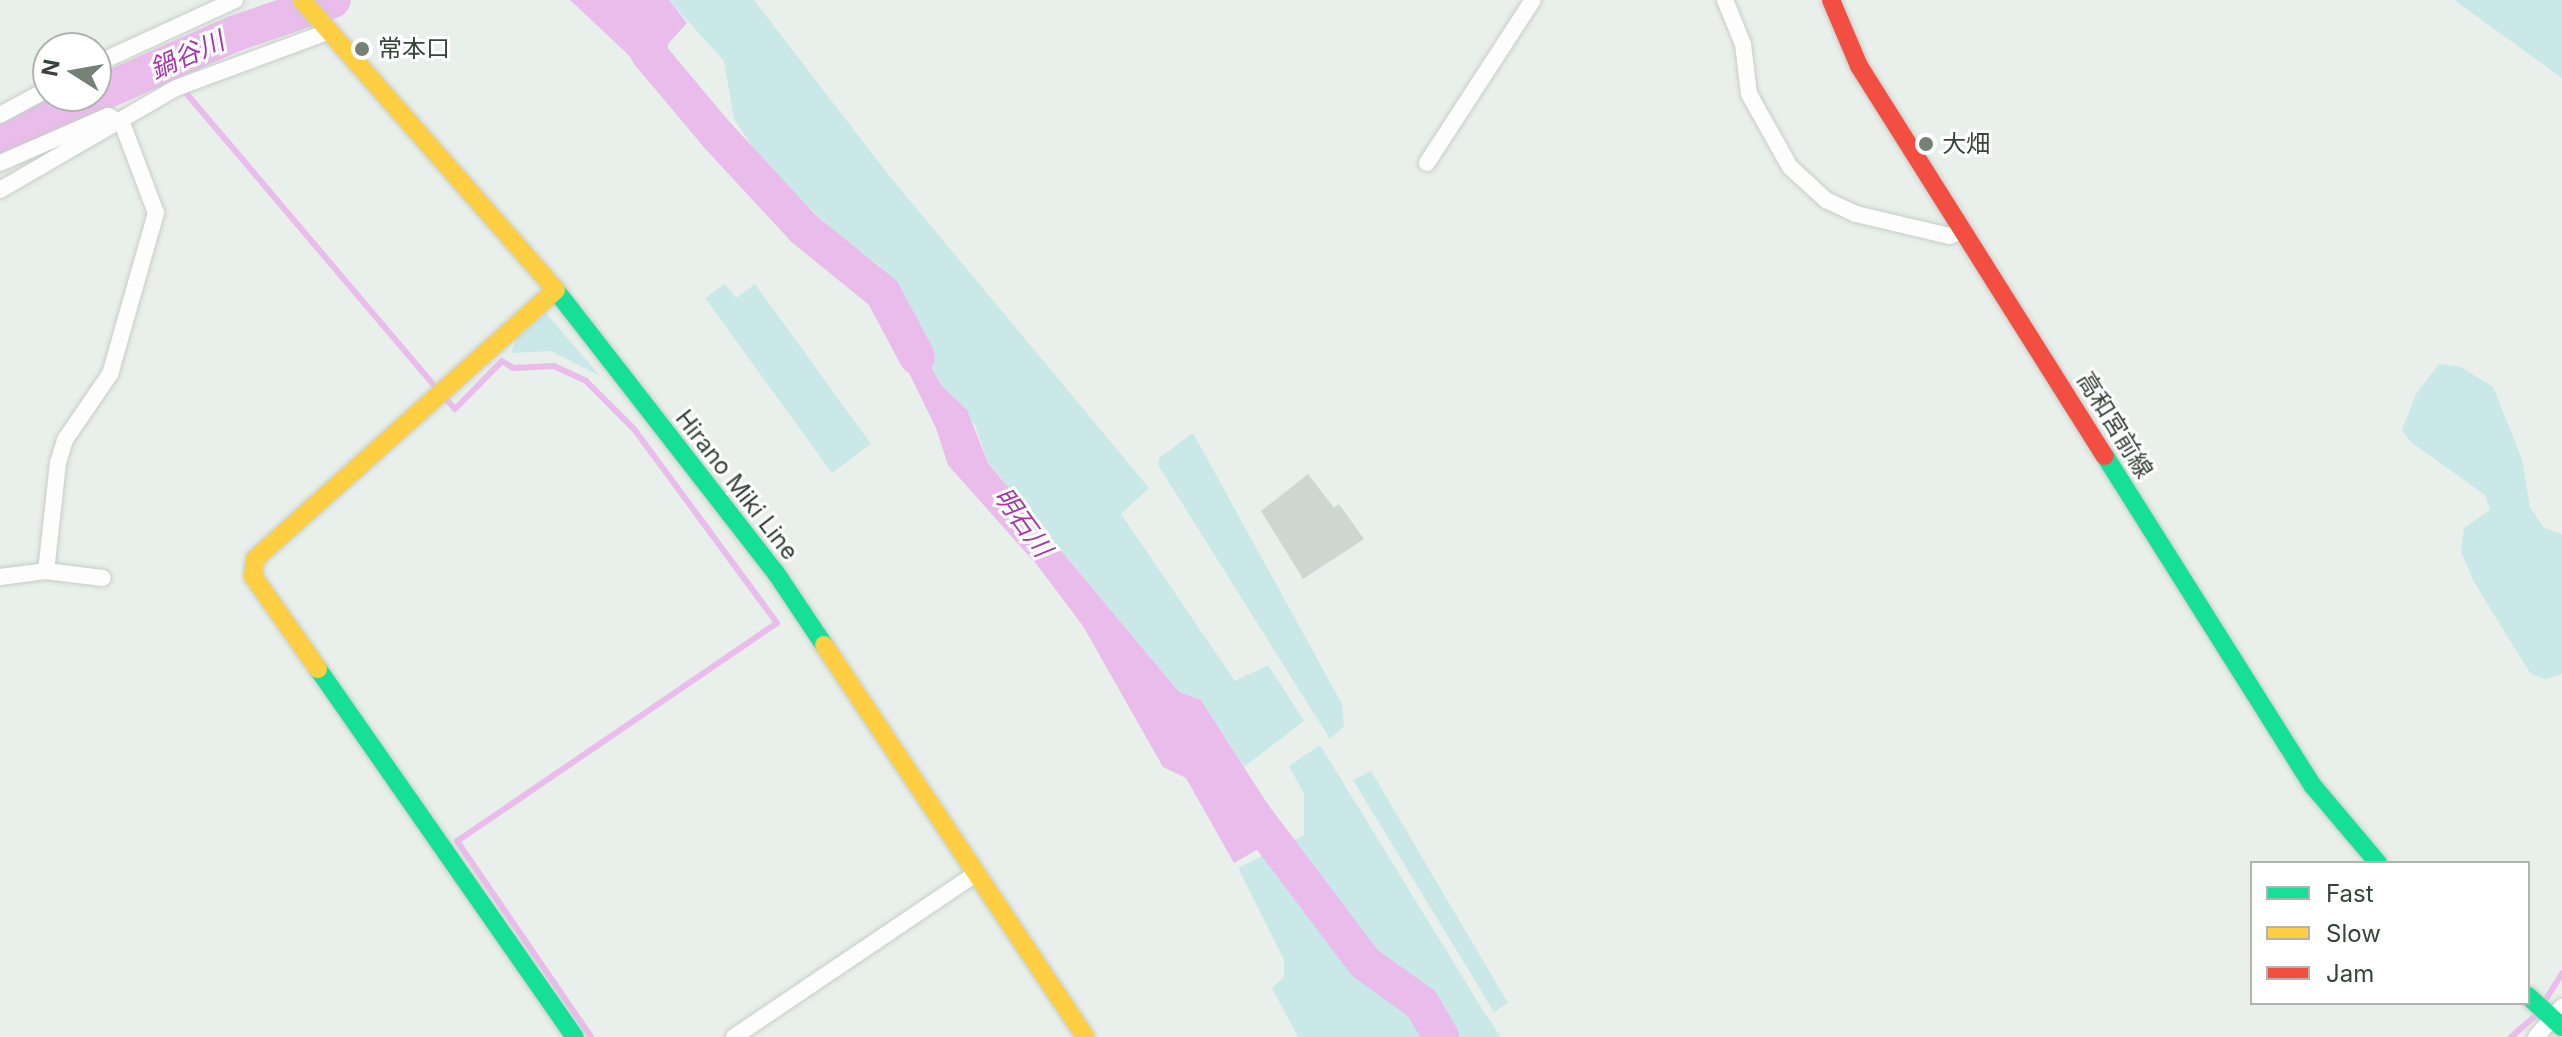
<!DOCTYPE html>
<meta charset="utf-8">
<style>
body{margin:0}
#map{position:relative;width:2562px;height:1037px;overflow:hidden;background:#e9efea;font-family:Inter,"Noto Sans JP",sans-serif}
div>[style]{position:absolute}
.green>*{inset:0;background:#cae8e7}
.water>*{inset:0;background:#eabceb}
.stream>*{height:6px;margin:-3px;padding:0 3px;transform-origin:3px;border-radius:3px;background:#eabceb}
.river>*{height:36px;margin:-18px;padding:0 18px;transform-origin:18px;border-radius:18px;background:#eabceb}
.building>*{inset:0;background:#ced6d0}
.roads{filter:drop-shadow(0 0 2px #c7cdc8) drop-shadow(0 0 2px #c7cdc8)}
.street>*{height:16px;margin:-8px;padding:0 8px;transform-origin:8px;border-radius:8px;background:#fcfdfc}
.fast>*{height:18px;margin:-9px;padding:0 9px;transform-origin:9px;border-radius:9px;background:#16e098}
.slow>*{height:18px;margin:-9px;padding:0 9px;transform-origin:9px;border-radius:9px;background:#ffcf43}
.jam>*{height:18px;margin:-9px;padding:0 9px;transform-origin:9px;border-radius:9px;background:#f24e42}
.dots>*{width:22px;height:22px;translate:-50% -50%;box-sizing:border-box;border:4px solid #fff;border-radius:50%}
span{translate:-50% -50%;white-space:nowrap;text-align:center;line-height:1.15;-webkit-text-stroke:6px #fff;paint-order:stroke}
.poi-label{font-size:24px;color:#364439}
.left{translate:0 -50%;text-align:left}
.street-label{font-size:24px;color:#364439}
.water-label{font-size:26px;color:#a837a8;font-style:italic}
.legend{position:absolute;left:2250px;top:861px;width:280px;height:144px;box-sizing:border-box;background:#fff;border:2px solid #afb4b0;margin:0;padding:10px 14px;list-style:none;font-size:24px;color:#364439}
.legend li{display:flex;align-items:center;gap:16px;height:40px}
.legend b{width:40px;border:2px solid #afb4b0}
.north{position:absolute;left:32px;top:32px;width:80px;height:80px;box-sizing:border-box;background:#fff;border:2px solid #afb4b0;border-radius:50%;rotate:281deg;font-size:22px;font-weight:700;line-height:32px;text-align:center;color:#364439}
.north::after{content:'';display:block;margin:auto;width:28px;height:36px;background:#758077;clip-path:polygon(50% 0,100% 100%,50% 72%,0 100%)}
</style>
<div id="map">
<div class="green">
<div style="clip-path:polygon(669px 0,754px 0,887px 173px,1149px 488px,1121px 514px,1235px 681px,1268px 665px,1304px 721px,1244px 767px,1201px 700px,1179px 692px,988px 462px,975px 425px,942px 386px,898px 311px,880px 266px,840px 237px,764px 164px,734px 119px,724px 61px)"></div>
<div style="clip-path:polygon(2454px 0,2562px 0,2562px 78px)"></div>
<div style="clip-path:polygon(725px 284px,736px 298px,755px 284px,871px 444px,832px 473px,705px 298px)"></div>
<div style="clip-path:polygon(546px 313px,600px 376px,551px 351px,511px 353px,517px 338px)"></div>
<div style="clip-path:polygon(2439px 364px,2461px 367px,2493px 387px,2522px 459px,2530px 507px,2544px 528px,2562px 534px,2562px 674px,2545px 679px,2530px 673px,2474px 582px,2461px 552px,2464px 528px,2490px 510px,2485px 495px,2411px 442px,2402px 430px,2416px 394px)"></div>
<div style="clip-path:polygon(1193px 433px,1342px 704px,1344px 726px,1330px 739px,1158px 465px,1159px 458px)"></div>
<div style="clip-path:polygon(1320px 745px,1484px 1012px,1501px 1037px,1298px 1037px,1272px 988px,1284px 977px,1284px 960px,1238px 868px,1304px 835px,1304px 794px,1289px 766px)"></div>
<div style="clip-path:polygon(1371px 771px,1508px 1003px,1494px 1012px,1353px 780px)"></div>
</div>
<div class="water">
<div style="clip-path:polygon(570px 0,669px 0,687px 23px,668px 44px,667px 64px,652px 77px)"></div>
<div style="clip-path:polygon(898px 311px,942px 386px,967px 410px,988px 463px,1179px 692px,1201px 700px,1286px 833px,1234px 863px,1186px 778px,1163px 767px,1083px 626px,1037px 565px,948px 465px,936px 428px,883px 320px)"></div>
</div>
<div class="stream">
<div style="left:164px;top:67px;width:424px;rotate:49.7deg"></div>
<div style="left:446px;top:399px;width:13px;rotate:48deg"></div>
<div style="left:455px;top:409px;width:67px;rotate:-45.6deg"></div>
<div style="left:502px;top:361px;width:13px;rotate:32deg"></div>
<div style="left:513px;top:368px;width:41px;rotate:-2.8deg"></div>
<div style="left:554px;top:366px;width:35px;rotate:25deg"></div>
<div style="left:586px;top:381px;width:68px;rotate:45deg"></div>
<div style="left:634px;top:429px;width:241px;rotate:53.6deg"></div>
<div style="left:777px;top:623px;width:387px;rotate:145.7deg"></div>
<div style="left:457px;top:841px;width:237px;rotate:55.6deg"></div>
<div style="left:2543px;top:1004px;width:36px;rotate:-58deg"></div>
<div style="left:2511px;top:1037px;width:35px;rotate:-41deg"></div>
</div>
<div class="river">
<div style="left:617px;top:0;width:64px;rotate:59deg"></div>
<div style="left:650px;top:55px;width:106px;rotate:50deg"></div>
<div style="left:718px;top:136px;width:127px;rotate:47.2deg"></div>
<div style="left:804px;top:229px;width:102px;rotate:39deg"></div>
<div style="left:883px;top:293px;width:72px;rotate:62deg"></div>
<div style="left:0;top:138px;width:258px;rotate:-24deg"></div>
<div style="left:236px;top:33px;width:102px;rotate:-18.8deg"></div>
<div style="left:1242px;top:800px;width:204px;rotate:53deg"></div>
<div style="left:1365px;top:963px;width:70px;rotate:35.7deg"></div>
<div style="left:1422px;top:1004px;width:38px;rotate:60deg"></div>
</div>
<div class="building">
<div style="clip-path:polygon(1308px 474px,1334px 508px,1339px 504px,1364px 539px,1303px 579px,1261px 511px)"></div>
</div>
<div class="roads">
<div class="street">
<div style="left:1725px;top:0;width:48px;rotate:67.8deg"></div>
<div style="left:1743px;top:44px;width:50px;rotate:83.2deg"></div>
<div style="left:1749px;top:94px;width:84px;rotate:60.7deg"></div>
<div style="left:1790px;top:167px;width:49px;rotate:42.5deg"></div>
<div style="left:1826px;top:200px;width:33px;rotate:25deg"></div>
<div style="left:1856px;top:214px;width:96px;rotate:13.3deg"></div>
<div style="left:1949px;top:236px;width:15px;rotate:-20deg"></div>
<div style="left:96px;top:64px;width:153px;rotate:-24.7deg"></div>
<div style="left:0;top:115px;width:55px;rotate:-28.4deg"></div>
<div style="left:0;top:163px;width:118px;rotate:-23.5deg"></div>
<div style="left:108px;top:116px;width:16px;rotate:27deg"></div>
<div style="left:122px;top:123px;width:96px;rotate:69.3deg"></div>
<div style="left:156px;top:213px;width:167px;rotate:105.9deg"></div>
<div style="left:110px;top:374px;width:80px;rotate:124.3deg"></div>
<div style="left:65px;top:440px;width:24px;rotate:107deg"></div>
<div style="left:58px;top:463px;width:109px;rotate:96.3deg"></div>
<div style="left:1427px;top:163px;width:194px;rotate:-57deg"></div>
<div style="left:0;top:190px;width:203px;rotate:-30.1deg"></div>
<div style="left:176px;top:88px;width:164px;rotate:-20.3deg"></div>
<div style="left:0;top:577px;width:46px;rotate:-7.4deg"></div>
<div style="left:46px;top:571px;width:57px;rotate:7deg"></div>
<div style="left:734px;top:1037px;width:292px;rotate:-34deg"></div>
<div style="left:2536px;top:1037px;width:40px;rotate:-49deg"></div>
</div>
<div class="fast">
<div style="left:554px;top:288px;width:361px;rotate:52.1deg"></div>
<div style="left:776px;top:573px;width:87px;rotate:56.3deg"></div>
<div style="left:2105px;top:456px;width:390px;rotate:57.8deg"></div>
<div style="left:2313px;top:786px;width:101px;rotate:49.8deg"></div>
<div style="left:318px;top:669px;width:449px;rotate:55.1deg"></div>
<div style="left:2528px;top:996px;width:46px;rotate:42.4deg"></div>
</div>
<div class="slow">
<div style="left:302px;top:0;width:383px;rotate:48.8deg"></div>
<div style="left:824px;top:645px;width:471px;rotate:56.3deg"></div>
<div style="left:318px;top:669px;width:113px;rotate:-125deg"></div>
<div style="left:253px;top:576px;width:17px;rotate:-83deg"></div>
<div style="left:255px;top:559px;width:404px;rotate:-41.8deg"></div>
</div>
<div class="jam">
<div style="left:1831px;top:0;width:72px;rotate:67deg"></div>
<div style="left:1859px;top:66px;width:461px;rotate:57.8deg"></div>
</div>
</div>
<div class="dots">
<div style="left:362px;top:49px;background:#758077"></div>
<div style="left:1926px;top:144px;background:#758077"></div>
</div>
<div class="poi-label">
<span class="left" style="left:378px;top:49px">常本口</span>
<span class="left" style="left:1942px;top:144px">大畑</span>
</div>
<div class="street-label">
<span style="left:2115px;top:425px;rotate:58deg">高和宮前線</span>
<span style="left:737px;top:485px;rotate:52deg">Hirano Miki Line</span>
</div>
<div class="water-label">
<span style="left:187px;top:55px;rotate:-24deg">鍋谷川</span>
<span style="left:1023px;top:522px;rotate:54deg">明石川</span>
</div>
<ul class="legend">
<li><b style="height:10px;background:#16e098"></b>Fast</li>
<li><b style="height:10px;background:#ffcf43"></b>Slow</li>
<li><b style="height:10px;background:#f24e42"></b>Jam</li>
</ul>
<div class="north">N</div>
</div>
